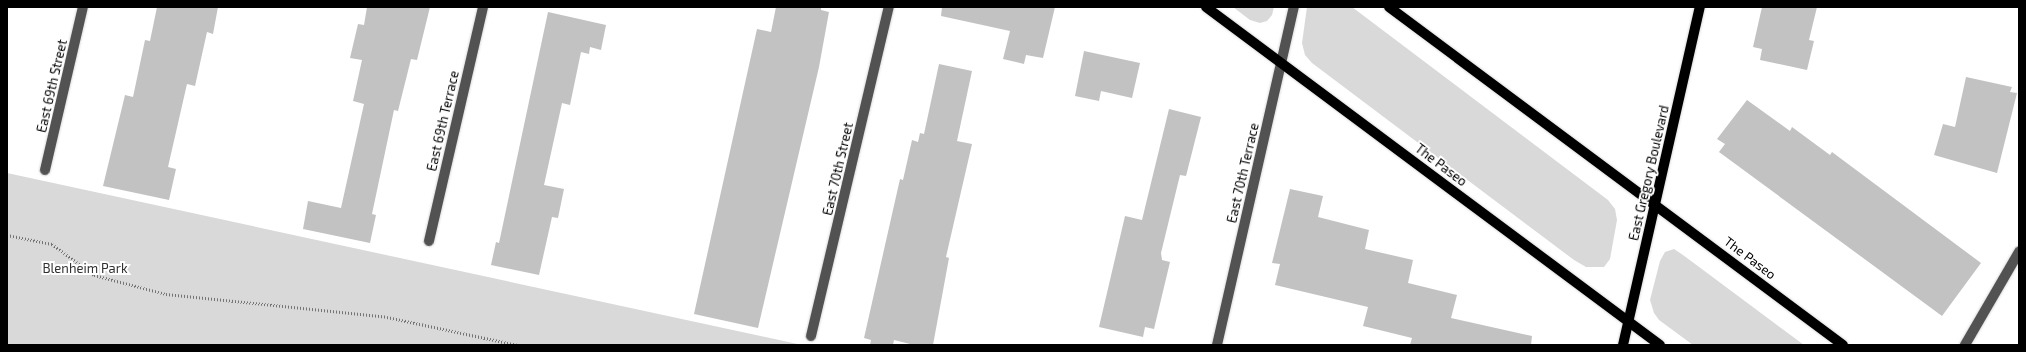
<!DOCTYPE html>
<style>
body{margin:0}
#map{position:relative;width:2026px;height:352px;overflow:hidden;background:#fff;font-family:"Exo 2",sans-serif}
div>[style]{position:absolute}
.green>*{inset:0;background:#d9d9d9}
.building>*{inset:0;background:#c2c2c2}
.path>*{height:2.5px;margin-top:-1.25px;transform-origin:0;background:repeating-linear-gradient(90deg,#747474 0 1px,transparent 0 3px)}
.roads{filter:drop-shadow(0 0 1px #dbdbdb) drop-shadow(0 0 1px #dbdbdb)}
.minor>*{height:10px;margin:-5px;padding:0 5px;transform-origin:5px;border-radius:5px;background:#525252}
.major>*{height:10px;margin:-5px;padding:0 5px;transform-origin:5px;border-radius:5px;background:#000}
span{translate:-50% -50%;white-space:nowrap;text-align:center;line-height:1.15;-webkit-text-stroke:4px #fff;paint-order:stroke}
.street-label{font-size:13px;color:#000}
.park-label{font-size:13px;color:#303030}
.frame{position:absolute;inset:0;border:8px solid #000;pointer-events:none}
</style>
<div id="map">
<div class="green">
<div style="clip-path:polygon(1233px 7px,1274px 7px,1272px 15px,1267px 21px,1260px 23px,1250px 20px)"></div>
<div style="clip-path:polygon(1307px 7px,1352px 7px,1608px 200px,1615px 209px,1617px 220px,1610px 259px,1604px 267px,1586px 267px,1574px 260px,1312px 63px,1305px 55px,1302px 43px)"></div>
<div style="clip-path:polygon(7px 173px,802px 345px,7px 345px)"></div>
<div style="clip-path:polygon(1674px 249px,1683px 255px,1804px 345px,1693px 345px,1659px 320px,1654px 313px,1650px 300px,1660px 261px,1665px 252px)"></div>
</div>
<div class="building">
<div style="clip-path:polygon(157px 7px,218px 7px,213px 34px,207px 32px,195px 86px,187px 84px,168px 167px,176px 169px,169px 200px,103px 186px,125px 95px,133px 97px,145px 40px,150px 41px)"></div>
<div style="clip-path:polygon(367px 7px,430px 7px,417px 60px,411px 59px,398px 111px,394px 110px,372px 214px,376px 215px,370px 243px,303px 229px,308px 201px,341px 208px,364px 104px,353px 101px,362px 60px,350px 58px,358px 24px,364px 25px)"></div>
<div style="clip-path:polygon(776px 7px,821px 7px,821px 10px,829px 12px,819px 67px,758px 328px,694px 314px,757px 29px,771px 32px)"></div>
<div style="clip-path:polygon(942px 7px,1055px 7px,1043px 58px,1026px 55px,1024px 64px,1003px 59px,1010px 31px,941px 16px)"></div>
<div style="clip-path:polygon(1762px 7px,1817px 7px,1809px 40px,1814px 41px,1807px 70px,1760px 60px,1762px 49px,1753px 47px)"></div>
<div style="clip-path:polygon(548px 12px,606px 25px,601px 50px,590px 47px,589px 54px,581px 52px,570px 105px,562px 103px,544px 185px,564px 189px,558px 218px,552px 217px,539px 275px,491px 265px,496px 242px,499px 243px)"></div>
<div style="clip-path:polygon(1084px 51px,1140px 63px,1132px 98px,1101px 91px,1099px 101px,1075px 96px)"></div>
<div style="clip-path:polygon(939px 64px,972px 71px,957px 141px,972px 144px,946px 257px,949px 258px,933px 345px,914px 345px,894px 340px,893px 345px,870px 345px,871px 340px,864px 338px,900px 179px,903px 180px,912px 140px,918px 142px,920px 133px,924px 134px)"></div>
<div style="clip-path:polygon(1966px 77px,2012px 87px,2010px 92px,2017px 93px,1997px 173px,1934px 155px,1943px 124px,1955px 127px)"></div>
<div style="clip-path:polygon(1747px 100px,1790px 131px,1792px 127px,1830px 155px,1832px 152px,1981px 263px,1942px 316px,1719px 152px,1725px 144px,1717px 139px)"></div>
<div style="clip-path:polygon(1169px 109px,1201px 117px,1186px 176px,1180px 175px,1161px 253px,1162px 260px,1170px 262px,1154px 329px,1145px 327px,1143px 337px,1099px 327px,1125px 216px,1142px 220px)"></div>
<div style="clip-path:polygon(1290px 189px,1323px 196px,1318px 217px,1369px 230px,1365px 249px,1413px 260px,1408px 283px,1457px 295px,1451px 318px,1532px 336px,1531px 345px,1410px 345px,1412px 338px,1363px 326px,1368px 307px,1275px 285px,1280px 264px,1272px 263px)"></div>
</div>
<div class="path">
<div style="left:7px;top:235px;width:46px;rotate:11.3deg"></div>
<div style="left:52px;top:244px;width:52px;rotate:36.4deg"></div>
<div style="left:94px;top:275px;width:74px;rotate:14.8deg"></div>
<div style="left:166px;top:294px;width:222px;rotate:5.9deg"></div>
<div style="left:387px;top:317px;width:134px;rotate:12.1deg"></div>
</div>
<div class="roads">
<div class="minor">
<div style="left:45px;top:170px;width:167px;rotate:-76.9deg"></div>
<div style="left:429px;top:241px;width:240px;rotate:-77deg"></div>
<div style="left:811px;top:336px;width:338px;rotate:-76.7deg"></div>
<div style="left:1217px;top:345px;width:347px;rotate:-77.2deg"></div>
<div style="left:1965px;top:345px;width:108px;rotate:-59.9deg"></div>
</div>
<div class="major">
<div style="left:1206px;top:7px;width:566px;rotate:36.67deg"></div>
<div style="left:1389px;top:7px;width:566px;rotate:36.67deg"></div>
<div style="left:1623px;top:345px;width:347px;rotate:-77.2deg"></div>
</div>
</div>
<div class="street-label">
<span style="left:52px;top:86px;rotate:-77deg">East 69th Street</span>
<span style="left:443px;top:121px;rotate:-77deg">East 69th Terrace</span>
<span style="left:1441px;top:165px;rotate:37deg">The Paseo</span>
<span style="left:838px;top:169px;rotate:-77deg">East 70th Street</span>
<span style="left:1243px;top:173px;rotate:-77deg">East 70th Terrace</span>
<span style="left:1649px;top:173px;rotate:-77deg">East Gregory Boulevard</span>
<span style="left:1750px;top:258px;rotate:37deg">The Paseo</span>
</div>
<div class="park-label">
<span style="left:85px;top:268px">Blenheim Park</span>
</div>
<div class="frame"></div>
</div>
